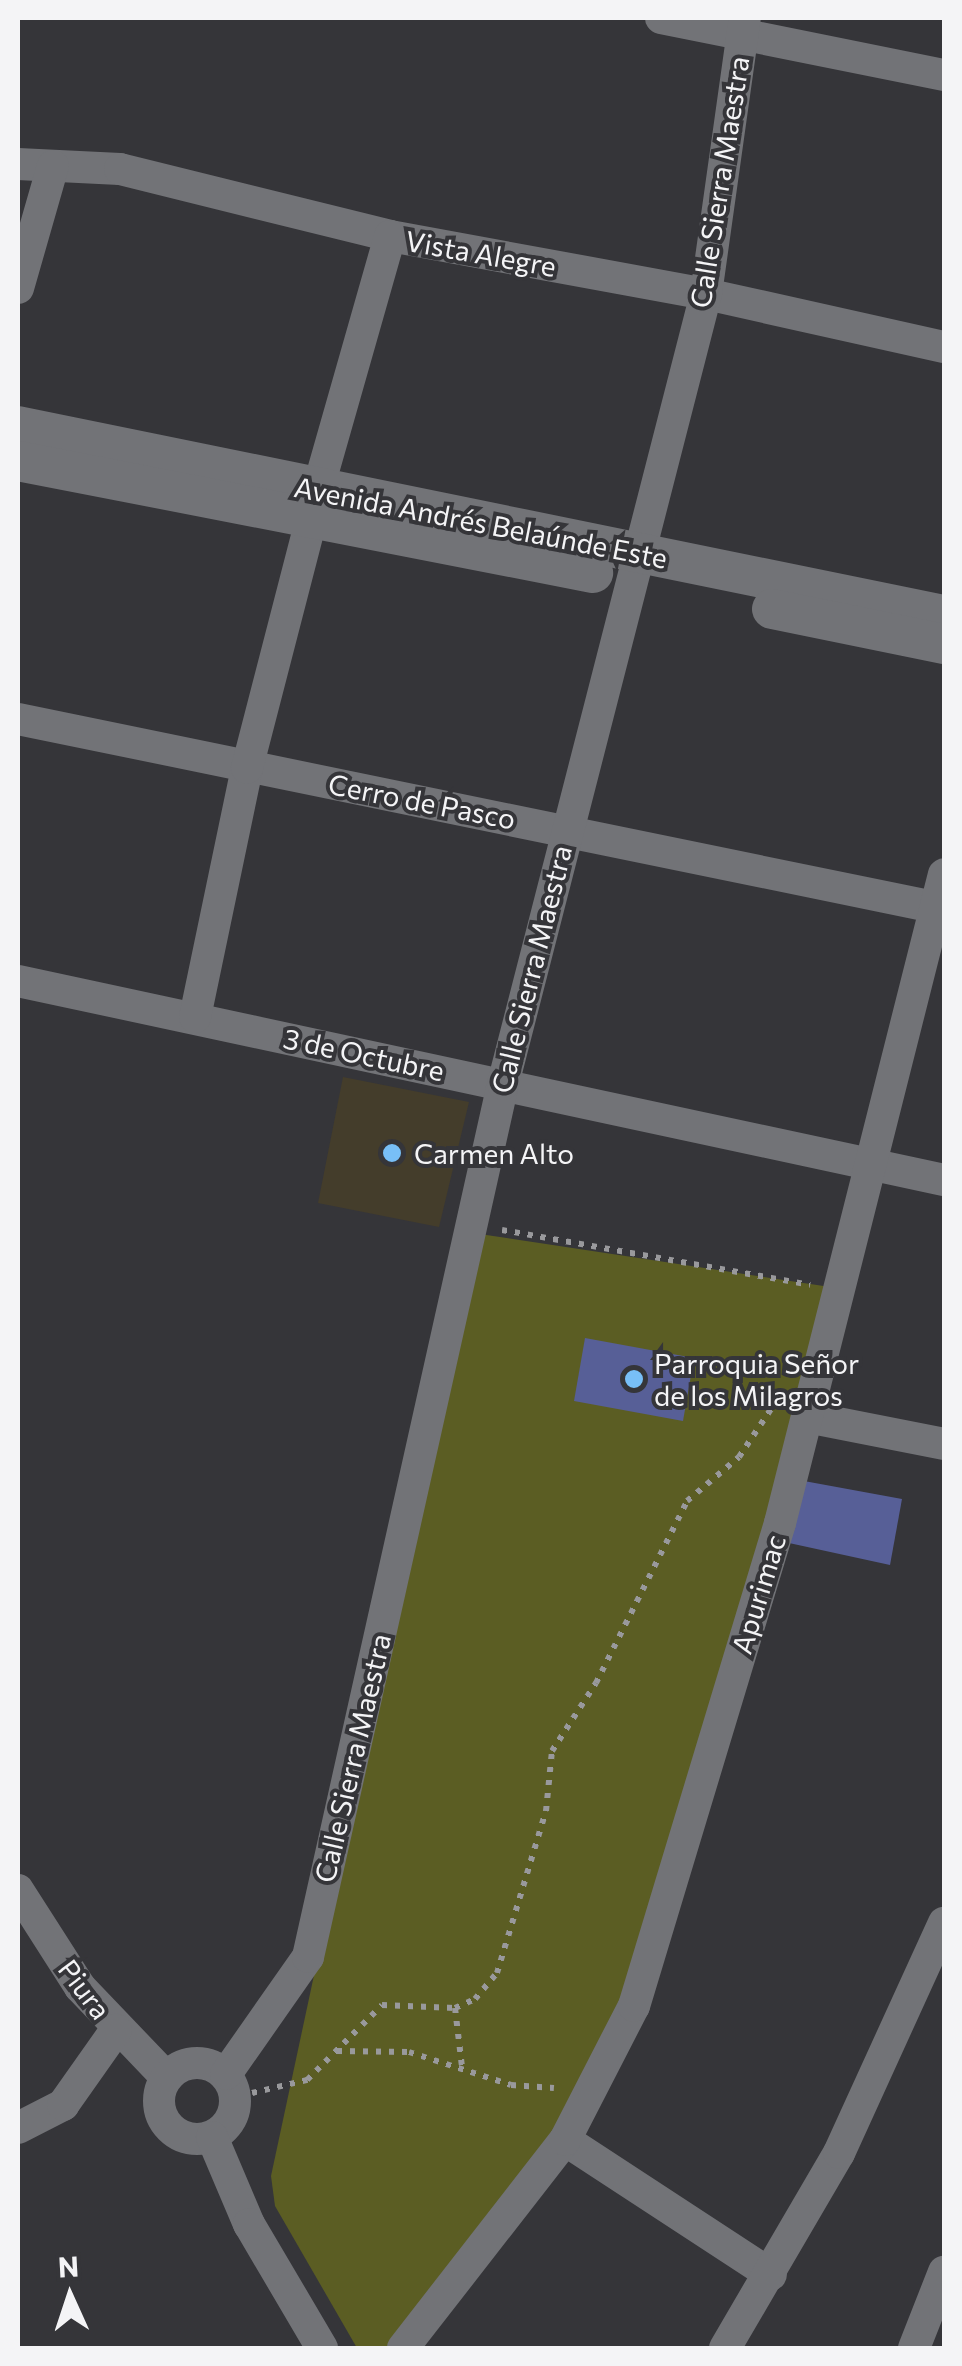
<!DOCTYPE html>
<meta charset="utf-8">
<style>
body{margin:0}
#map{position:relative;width:962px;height:2366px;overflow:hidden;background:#353539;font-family:Commissioner,sans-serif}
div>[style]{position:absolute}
.medical>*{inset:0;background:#443d2b}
.green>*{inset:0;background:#5b5d23}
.building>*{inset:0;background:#575f97}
.path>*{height:6px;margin-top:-3px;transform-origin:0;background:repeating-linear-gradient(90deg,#99999c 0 5px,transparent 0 13px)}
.minor>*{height:32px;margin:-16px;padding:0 16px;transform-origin:16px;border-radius:16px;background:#727377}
.minor>.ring{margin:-16px;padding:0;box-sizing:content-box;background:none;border:32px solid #727377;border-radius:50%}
.tertiary>*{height:40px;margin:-20px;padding:0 20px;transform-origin:20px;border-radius:20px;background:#727377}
.dots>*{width:28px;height:28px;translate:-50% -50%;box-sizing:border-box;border:5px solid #353539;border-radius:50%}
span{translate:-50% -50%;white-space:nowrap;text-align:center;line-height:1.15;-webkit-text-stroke:8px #353539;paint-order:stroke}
.street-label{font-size:28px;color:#f4f4f6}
.poi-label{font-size:28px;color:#f4f4f6}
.left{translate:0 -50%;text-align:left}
.frame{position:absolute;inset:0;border:20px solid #f4f4f6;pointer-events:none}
.north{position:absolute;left:20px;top:2246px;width:100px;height:100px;-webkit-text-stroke:8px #353539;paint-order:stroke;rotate:357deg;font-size:28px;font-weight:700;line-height:40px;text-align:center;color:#f4f4f6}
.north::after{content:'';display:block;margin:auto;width:35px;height:45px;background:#f4f4f6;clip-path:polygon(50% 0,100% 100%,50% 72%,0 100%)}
</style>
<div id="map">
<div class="medical">
<div style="clip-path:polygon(343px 1077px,469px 1102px,439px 1227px,318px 1203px)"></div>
</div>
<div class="green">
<div style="clip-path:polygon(473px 1233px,837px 1288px,633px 2004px,562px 2138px,396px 2348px,357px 2348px,275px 2206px,271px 2176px)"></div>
</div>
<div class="building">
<div style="clip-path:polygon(585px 1338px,694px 1358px,683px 1421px,574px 1401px)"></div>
<div style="clip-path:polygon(804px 1481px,902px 1499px,890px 1565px,789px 1543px)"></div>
</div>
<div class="path">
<div style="left:502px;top:1230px;width:313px;rotate:10.1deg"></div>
<div style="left:455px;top:2008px;width:59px;rotate:83.2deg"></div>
<div style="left:337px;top:2051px;width:72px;rotate:0.8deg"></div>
<div style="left:409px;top:2052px;width:107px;rotate:17.9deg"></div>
<div style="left:511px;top:2085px;width:43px;rotate:4deg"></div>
<div style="left:252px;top:2093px;width:57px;rotate:-13.3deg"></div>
<div style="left:307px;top:2080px;width:106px;rotate:-45deg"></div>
<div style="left:382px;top:2005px;width:73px;rotate:2.4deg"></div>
<div style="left:455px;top:2008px;width:22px;rotate:-24deg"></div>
<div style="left:475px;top:1999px;width:34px;rotate:-50deg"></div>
<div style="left:497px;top:1973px;width:169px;rotate:-73.2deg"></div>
<div style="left:546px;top:1811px;width:60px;rotate:-84.3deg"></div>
<div style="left:552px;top:1751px;width:81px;rotate:-57.1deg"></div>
<div style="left:596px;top:1683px;width:203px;rotate:-63.4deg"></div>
<div style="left:687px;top:1501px;width:68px;rotate:-40.2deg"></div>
<div style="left:739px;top:1457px;width:72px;rotate:-56.3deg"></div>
</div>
<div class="minor">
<div style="left:661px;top:18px;width:289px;rotate:11.4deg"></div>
<div style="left:18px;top:164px;width:102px;rotate:2.8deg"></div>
<div style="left:120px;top:169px;width:278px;rotate:13.9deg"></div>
<div style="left:390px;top:236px;width:321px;rotate:10.4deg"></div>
<div style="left:706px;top:294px;width:244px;rotate:12.6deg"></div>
<div style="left:18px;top:288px;width:127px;rotate:-74deg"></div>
<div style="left:318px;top:489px;width:263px;rotate:-74.1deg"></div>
<div style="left:18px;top:719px;width:945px;rotate:11.6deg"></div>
<div style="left:18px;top:981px;width:947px;rotate:12.13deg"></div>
<div style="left:195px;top:1017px;width:254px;rotate:-78.2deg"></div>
<div style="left:247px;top:768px;width:259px;rotate:-75.5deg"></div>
<div style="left:807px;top:1417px;width:140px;rotate:11.1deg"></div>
<div style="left:18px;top:1890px;width:115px;rotate:57.4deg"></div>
<div style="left:80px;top:1987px;width:124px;rotate:46.3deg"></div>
<div class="ring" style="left:159px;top:2063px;width:44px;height:44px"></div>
<div style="left:226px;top:2074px;width:143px;rotate:-55deg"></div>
<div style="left:308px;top:1957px;width:895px;rotate:-77.41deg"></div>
<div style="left:503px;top:1084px;width:816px;rotate:-75.59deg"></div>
<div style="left:706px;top:294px;width:279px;rotate:-82deg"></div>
<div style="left:18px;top:2128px;width:51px;rotate:-27.1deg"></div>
<div style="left:63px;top:2105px;width:92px;rotate:-54.8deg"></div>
<div style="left:212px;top:2137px;width:95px;rotate:67deg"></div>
<div style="left:249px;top:2224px;width:144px;rotate:59.5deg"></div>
<div style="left:565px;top:2140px;width:246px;rotate:33.2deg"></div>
<div style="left:403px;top:2348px;width:264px;rotate:-52.1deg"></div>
<div style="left:565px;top:2140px;width:151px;rotate:-62.8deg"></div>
<div style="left:634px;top:2006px;width:505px;rotate:-73.18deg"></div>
<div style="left:780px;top:1523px;width:669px;rotate:-75.82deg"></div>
<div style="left:725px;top:2348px;width:226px;rotate:-59.7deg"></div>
<div style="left:839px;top:2153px;width:253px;rotate:-65.5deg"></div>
<div style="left:914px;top:2348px;width:82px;rotate:-68.5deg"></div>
</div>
<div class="tertiary">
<div style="left:18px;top:426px;width:945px;rotate:11.54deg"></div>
<div style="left:18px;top:461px;width:586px;rotate:11.02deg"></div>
<div style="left:772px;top:609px;width:176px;rotate:11.5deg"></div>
</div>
<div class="dots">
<div style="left:392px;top:1153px;background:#78bff7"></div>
<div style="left:634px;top:1379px;background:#78bff7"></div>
</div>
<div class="street-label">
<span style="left:719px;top:182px;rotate:-81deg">Calle Sierra Maestra</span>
<span style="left:481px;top:253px;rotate:10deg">Vista Alegre</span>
<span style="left:481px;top:522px;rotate:11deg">Avenida Andrés Belaúnde Este</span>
<span style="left:422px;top:801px;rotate:11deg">Cerro de Pasco</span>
<span style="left:531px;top:969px;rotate:-76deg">Calle Sierra Maestra</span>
<span style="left:364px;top:1054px;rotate:12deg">3 de Octubre</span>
<span style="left:758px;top:1594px;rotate:-73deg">Apurimac</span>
<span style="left:352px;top:1758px;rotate:-77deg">Calle Sierra Maestra</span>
<span style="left:85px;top:1989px;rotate:53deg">Piura</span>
</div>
<div class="poi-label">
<span class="left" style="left:414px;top:1153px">Carmen Alto</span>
<span class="left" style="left:654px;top:1379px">Parroquia Señor<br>de los Milagros</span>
</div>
<div class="frame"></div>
<div class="north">N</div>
</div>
